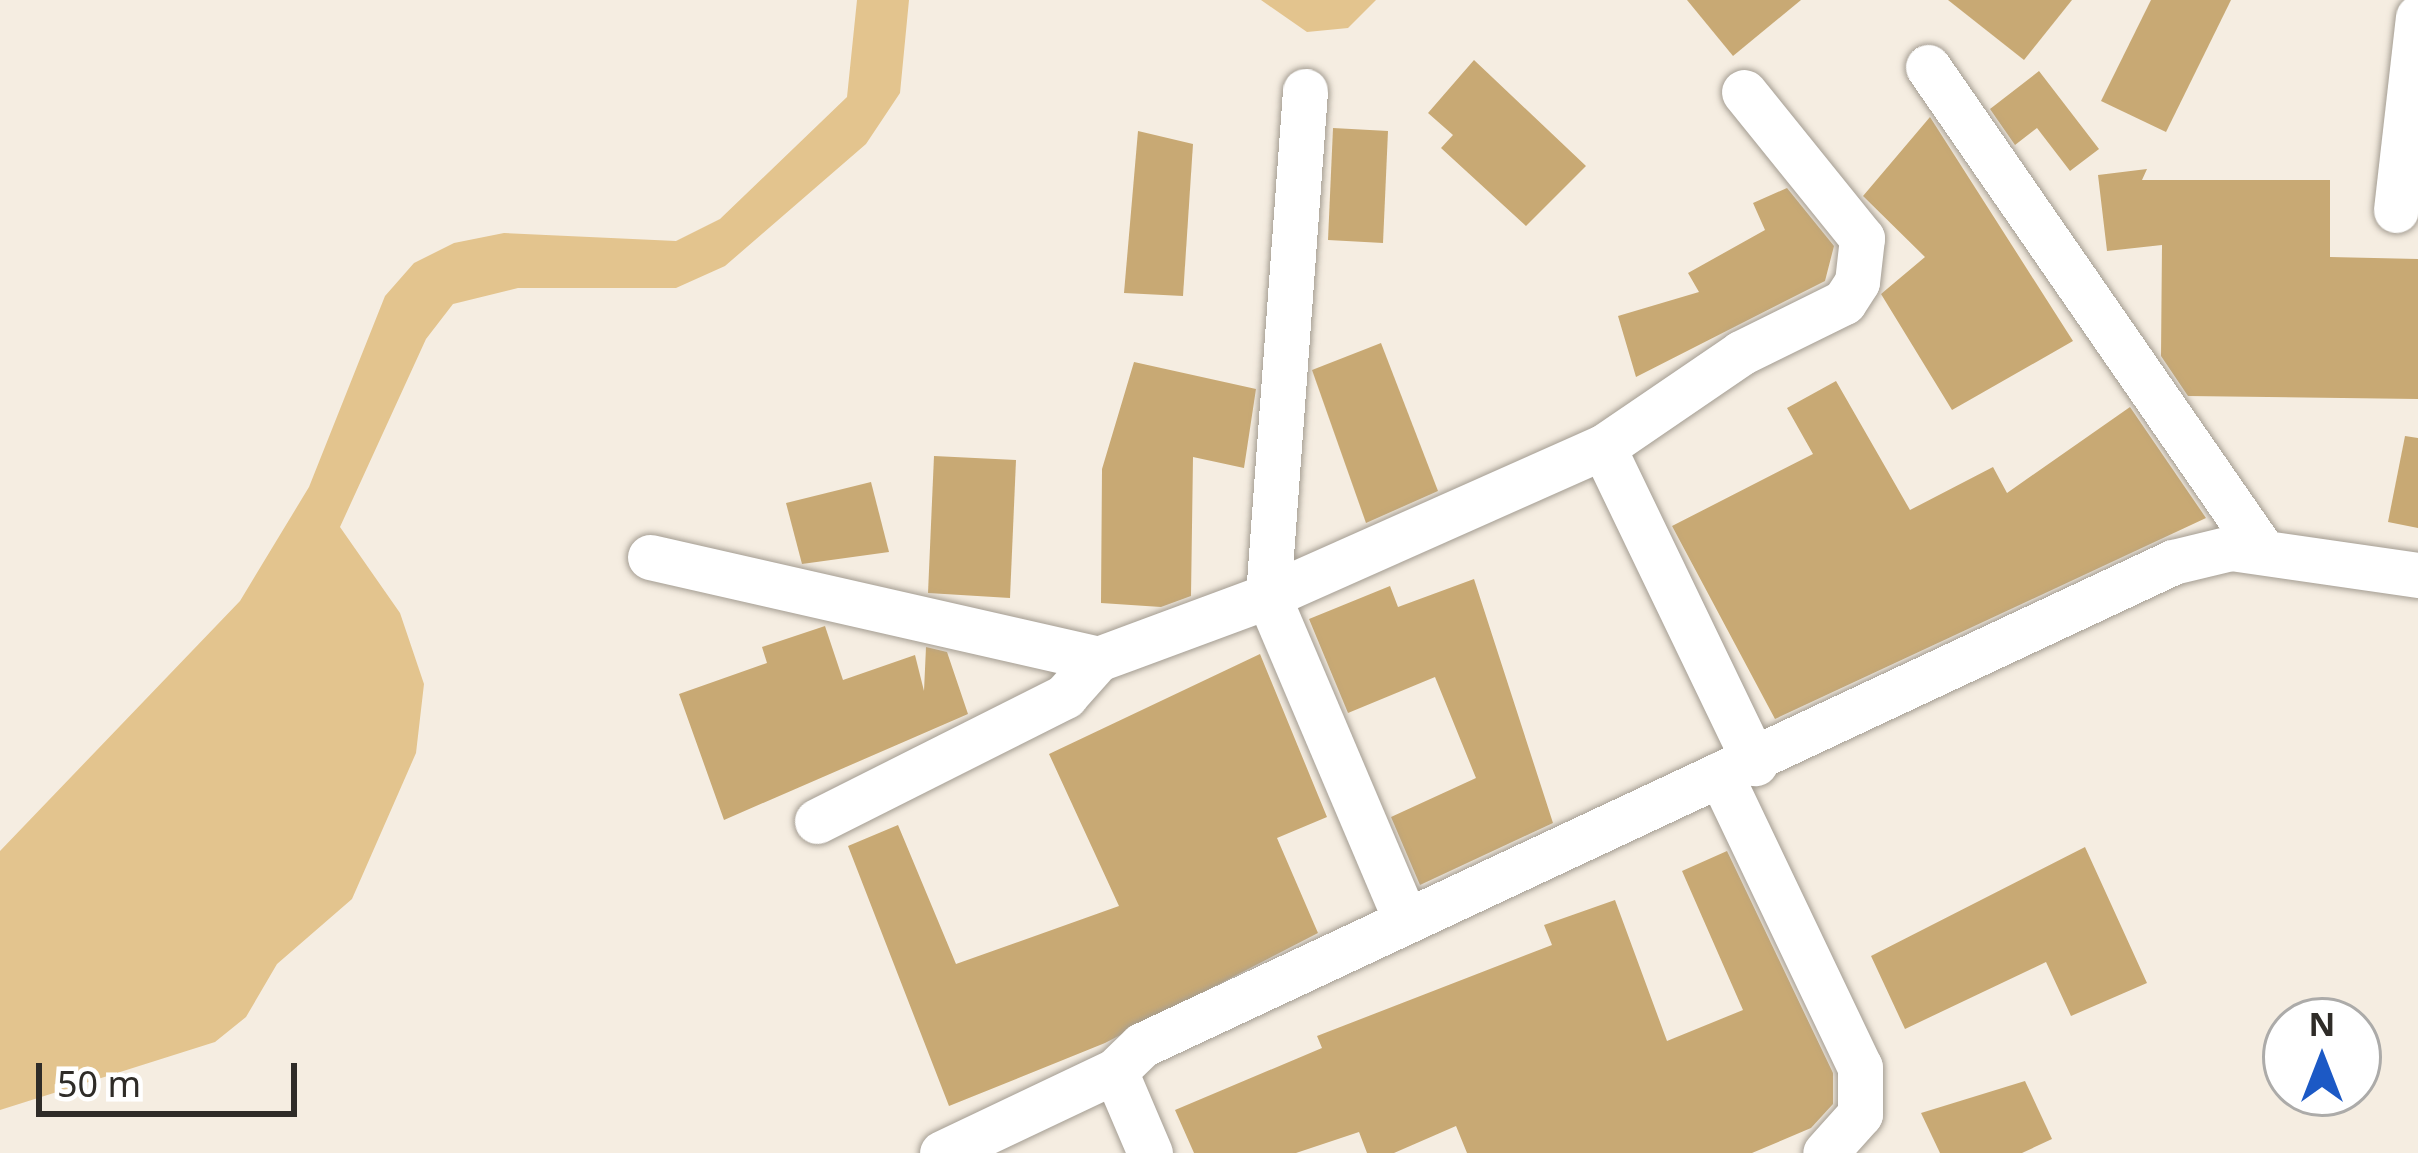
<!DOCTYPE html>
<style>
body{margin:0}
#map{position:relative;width:2418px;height:1153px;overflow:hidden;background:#f5ede1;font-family:"Noto Sans",sans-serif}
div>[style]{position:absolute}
.water>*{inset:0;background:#e3c48e}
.building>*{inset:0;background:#c8a974}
.roads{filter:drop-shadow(0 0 3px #a49d92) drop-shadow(0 0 3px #a49d92)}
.minor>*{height:45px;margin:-22.5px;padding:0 22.5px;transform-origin:22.5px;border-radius:22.5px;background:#fff}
span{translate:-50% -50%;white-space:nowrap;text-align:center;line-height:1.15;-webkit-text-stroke:9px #fff;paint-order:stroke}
.north{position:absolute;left:2262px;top:997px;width:120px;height:120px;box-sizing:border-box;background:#fff;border:3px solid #acaba9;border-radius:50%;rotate:0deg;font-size:33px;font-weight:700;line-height:48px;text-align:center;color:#2f2c28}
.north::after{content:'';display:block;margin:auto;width:42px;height:54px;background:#1c59c5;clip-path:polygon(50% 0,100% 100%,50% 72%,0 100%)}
.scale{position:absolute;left:36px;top:1063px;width:261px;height:54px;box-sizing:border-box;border:6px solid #2f2c28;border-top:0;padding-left:15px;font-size:36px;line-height:42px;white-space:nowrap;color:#2f2c28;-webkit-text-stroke:9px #fff;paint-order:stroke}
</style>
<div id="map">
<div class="water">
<div style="clip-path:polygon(857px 0,909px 0,900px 93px,866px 144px,725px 266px,676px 288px,518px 288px,453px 304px,426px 339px,340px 527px,400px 613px,424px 684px,416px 753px,352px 899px,277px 964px,246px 1017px,215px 1042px,0 1110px,0 851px,240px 601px,309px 487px,385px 296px,414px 263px,454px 243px,504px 233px,676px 241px,720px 219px,847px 97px)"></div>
<div style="clip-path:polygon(1261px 0,1376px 0,1348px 28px,1307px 32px)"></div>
</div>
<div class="building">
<div style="clip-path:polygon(1687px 0,1801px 0,1733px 56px)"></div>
<div style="clip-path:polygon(1948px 0,2072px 0,2024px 60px)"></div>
<div style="clip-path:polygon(2151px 0,2231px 0,2166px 132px,2101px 101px)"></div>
<div style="clip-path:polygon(1474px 60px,1586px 166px,1526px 226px,1441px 148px,1453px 135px,1428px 113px)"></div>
<div style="clip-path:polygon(2039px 71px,2099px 149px,2070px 171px,2037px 128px,2015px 145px,1990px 109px)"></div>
<div style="clip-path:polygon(1930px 117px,2073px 341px,1952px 410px,1881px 294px,1925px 257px,1863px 196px)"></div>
<div style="clip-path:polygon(1333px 128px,1388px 131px,1383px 243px,1328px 240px)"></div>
<div style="clip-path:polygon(1138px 131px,1193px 144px,1183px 296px,1124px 293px)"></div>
<div style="clip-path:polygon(2147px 169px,2142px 180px,2330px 180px,2330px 257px,2418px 259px,2418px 399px,2188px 396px,2161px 356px,2162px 245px,2107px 251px,2098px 175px)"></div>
<div style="clip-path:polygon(1787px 188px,1834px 246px,1825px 281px,1636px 377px,1618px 316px,1699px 292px,1688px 273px,1765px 230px,1753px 203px)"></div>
<div style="clip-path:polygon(1381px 343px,1438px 491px,1366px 523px,1312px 370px)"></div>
<div style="clip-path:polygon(1134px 362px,1256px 389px,1244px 468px,1193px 457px,1191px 596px,1161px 607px,1101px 603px,1102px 469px)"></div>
<div style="clip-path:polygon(1836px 381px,1910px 510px,1993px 467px,2007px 493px,2130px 407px,2206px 518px,1775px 719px,1672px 526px,1813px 454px,1787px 408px)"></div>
<div style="clip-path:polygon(2405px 436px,2418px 438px,2418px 528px,2388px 522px)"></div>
<div style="clip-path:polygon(934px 456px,1016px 460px,1010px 598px,928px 593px)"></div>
<div style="clip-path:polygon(871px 482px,889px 552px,802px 564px,786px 503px)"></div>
<div style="clip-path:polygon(1474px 579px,1553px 823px,1420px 885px,1391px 817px,1476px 778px,1435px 677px,1348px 713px,1309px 619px,1390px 586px,1398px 607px)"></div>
<div style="clip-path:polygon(825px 626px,843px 680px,915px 655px,924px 691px,926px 647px,947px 652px,968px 714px,724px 820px,679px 694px,767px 663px,762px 647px)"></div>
<div style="clip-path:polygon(1260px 654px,1327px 817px,1277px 838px,1318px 933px,1105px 1043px,949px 1106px,848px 846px,898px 825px,956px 964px,1119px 906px,1049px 754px)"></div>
<div style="clip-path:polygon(2085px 847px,2147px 983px,2071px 1016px,2046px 962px,1905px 1029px,1871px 956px)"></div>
<div style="clip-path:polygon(1727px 851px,1833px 1073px,1833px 1104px,1811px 1128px,1752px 1153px,1467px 1153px,1456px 1126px,1394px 1153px,1367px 1153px,1359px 1132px,1296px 1153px,1194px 1153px,1175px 1110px,1322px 1048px,1317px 1036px,1552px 945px,1544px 925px,1615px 900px,1667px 1041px,1743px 1010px,1682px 871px)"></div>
<div style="clip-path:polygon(2025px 1081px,2052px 1139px,2022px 1153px,1940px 1153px,1921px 1113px)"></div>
</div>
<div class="roads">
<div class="minor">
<div style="left:1928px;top:67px;width:587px;rotate:55.34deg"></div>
<div style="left:1305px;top:91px;width:506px;rotate:94.19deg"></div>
<div style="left:1268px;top:596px;width:367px;rotate:-24deg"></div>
<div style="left:1744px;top:92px;width:188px;rotate:51.1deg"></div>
<div style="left:1862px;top:238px;width:44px;rotate:96.5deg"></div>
<div style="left:1857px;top:282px;width:24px;rotate:123deg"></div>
<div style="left:1844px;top:302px;width:115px;rotate:153.7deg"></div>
<div style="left:1741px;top:353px;width:167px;rotate:145.7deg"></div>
<div style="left:1603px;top:447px;width:351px;rotate:64.3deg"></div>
<div style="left:2396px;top:210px;width:194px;rotate:-83.5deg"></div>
<div style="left:650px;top:557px;width:459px;rotate:12.8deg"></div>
<div style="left:1098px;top:659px;width:181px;rotate:-20.3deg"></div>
<div style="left:1268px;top:596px;width:351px;rotate:67deg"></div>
<div style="left:1720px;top:774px;width:325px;rotate:64.5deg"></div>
<div style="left:1860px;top:1067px;width:47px;rotate:90deg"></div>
<div style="left:1860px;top:1114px;width:52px;rotate:131.9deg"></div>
<div style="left:817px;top:821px;width:278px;rotate:-26.7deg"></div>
<div style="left:1065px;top:696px;width:50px;rotate:-48.3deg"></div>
<div style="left:942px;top:1153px;width:191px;rotate:-25.4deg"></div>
<div style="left:1150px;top:1153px;width:89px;rotate:-113.1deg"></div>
<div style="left:1115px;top:1071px;width:37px;rotate:-44deg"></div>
<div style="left:1142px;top:1045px;width:1139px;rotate:-25.1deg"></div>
<div style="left:2173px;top:562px;width:60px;rotate:-13.6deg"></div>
<div style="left:2231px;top:548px;width:189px;rotate:8.2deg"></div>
</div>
</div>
<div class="north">N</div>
<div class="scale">50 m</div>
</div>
